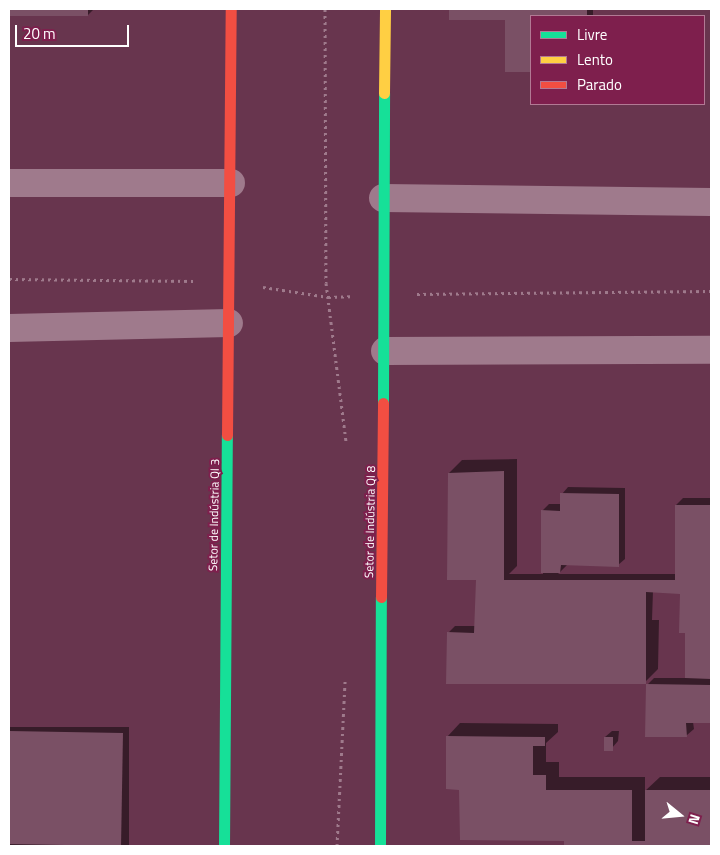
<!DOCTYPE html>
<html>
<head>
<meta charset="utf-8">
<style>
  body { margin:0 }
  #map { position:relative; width:720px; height:855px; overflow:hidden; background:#68354e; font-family:"Titillium Web",sans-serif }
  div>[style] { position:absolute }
  .shadow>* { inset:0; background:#0007; transform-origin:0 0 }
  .building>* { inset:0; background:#7a5065; transform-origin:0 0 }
  .path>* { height:3px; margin-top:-1.5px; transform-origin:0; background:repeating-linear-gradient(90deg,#9f7a8c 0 2.5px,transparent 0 6.5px) }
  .street>* { height:28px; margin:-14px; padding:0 14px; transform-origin:14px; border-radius:14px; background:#9f7a8c }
  .fast>* { height:11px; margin:-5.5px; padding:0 5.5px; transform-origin:5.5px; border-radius:5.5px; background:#16e098 }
  .slow>* { height:11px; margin:-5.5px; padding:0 5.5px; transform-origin:5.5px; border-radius:5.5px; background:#ffcf43 }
  .jam>* { height:11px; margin:-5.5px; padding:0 5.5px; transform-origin:5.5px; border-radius:5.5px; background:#f24e42 }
  span { translate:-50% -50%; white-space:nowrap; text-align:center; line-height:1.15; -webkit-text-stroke:4px #7e1f4d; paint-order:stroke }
  .street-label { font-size:12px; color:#fff }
  .frame { position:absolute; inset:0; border:10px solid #fff; pointer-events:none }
  .legend { position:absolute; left:530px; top:15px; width:175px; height:90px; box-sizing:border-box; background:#7e1f4d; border:1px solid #b27994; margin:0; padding:6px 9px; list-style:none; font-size:15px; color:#fff }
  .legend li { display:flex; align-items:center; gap:10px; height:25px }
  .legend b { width:25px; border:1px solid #b27994 }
  .north { position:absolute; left:655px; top:790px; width:50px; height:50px; -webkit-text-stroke:4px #7e1f4d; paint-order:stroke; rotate:107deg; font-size:14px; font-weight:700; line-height:20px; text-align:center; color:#fff }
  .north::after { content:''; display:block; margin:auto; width:18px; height:22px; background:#fff; clip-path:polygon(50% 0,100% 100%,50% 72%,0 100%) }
  .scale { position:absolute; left:15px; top:25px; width:114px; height:22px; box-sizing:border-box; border:2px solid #fff; border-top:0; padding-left:6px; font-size:15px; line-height:18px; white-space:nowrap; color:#fff; -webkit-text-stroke:4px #7e1f4d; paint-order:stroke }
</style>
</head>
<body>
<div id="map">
  <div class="shadow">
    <div style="clip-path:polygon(9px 9px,94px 9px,87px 16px,9px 15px)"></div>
    <div style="clip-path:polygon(450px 9px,593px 9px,593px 16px,531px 16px,531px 71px,506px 70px,506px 18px,450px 19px)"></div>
    <div style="clip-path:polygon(517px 459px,517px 566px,509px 574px,543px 574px,542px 511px,549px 504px,562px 504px,562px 494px,568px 487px,625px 488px,625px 559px,618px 565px,567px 565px,558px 574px,676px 574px,676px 505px,683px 498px,711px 498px,711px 722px,693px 722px,694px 729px,687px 735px,646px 735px,647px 685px,654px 678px,686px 678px,686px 632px,681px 593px,653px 591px,652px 620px,659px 620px,658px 669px,645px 682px,448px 633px,455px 626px,476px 626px,478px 579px,449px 473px,462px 460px)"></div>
    <div style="clip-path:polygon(460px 723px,558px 724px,558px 732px,546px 743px,546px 762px,559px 762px,559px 777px,645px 777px,645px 791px,660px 777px,711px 777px,711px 846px,565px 846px,565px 840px,447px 737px)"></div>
    <div style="left:9px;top:727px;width:120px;height:119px"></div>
    <div style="clip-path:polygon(612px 731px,619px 731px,618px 741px,612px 748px,605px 737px)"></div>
  </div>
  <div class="building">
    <div style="left:9px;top:9px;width:79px;height:7px"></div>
    <div style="clip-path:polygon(449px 9px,587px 9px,587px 16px,531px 16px,531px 72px,505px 72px,505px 20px,449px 20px)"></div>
    <div style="clip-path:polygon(504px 471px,504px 580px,675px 580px,675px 505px,711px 505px,711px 679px,685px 678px,685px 633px,679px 633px,680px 594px,646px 592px,646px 684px,446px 684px,447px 632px,474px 633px,476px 580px,447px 580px,448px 473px)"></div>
    <div style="clip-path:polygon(560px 493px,619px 494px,619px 567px,561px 565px,560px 573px,541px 573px,541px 510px,560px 511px)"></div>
    <div style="clip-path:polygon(646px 684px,711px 685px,711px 723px,686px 723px,687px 737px,645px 737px)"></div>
    <div style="left:123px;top:733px;width:113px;height:114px;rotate:91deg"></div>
    <div style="clip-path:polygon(446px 736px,545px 737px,545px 746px,533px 746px,533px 775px,546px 775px,546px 790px,632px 790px,632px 841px,645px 841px,645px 790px,711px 790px,711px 846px,564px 846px,564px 841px,460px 840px,459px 790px,446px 789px)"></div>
    <div style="left:604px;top:737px;width:9px;height:14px"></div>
  </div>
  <div class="path">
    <div style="left:325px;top:9px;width:274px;rotate:89.8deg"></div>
    <div style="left:326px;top:283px;width:160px;rotate:82.8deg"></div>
    <div style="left:9px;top:279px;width:185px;rotate:0.6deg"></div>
    <div style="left:263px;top:287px;width:66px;rotate:8.7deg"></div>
    <div style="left:328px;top:297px;width:23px;rotate:-2deg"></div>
    <div style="left:417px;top:294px;width:294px;rotate:-0.6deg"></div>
    <div style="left:337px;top:846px;width:166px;rotate:-87.2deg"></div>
  </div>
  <div class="street">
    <div style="left:9px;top:183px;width:222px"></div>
    <div style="left:383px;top:198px;width:328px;rotate:0.7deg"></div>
    <div style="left:9px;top:328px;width:220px;rotate:-1.3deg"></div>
    <div style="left:385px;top:351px;width:326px;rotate:-0.2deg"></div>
  </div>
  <div class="fast">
    <div style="left:383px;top:403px;width:310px;rotate:-89.8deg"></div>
    <div style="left:224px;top:846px;width:411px;rotate:-89.6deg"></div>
    <div style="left:380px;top:846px;width:249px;rotate:-89.8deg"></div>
  </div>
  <div class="slow">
    <div style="left:384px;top:93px;width:84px;rotate:-89.3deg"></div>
  </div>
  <div class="jam">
    <div style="left:227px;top:435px;width:426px;rotate:-89.5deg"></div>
    <div style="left:381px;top:597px;width:194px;rotate:-89.4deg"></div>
  </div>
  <div class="street-label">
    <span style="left:214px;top:515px;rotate:-89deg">Setor de Indústria QI 3</span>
    <span style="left:370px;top:522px;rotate:-89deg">Setor de Indústria QI 8</span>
  </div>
  <div class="frame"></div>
  <ul class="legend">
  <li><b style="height:6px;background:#16e098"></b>Livre</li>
  <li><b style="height:6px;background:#ffcf43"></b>Lento</li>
  <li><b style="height:6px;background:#f24e42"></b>Parado</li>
  </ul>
  <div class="north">N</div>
  <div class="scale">20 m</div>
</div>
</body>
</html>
